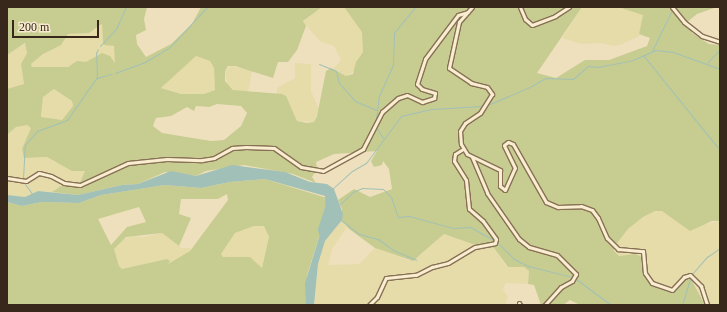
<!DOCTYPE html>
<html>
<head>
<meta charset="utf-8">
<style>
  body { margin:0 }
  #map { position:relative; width:727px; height:312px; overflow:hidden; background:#efe0bd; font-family:"Times New Roman",serif }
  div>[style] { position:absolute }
  .farmland>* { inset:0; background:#e5dcaa }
  .green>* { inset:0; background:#c7cd91 }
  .water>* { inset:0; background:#a1c0b7 }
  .stream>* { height:1px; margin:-0.5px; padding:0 0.5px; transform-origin:0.5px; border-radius:0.5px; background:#a1c0b7 }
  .river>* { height:5px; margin:-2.5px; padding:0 2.5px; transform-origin:2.5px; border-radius:2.5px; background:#a1c0b7 }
  .roads { filter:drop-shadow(1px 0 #887056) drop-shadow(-1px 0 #887056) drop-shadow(0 1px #887056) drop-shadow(0 -1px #887056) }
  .minor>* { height:3px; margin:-1.5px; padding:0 1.5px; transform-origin:1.5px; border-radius:1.5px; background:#faeed1 }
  span { translate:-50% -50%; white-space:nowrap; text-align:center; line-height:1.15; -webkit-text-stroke:3.5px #f7eacd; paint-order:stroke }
  .frame { position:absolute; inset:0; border:8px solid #37281b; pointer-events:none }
  .scale { position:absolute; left:12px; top:20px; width:87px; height:18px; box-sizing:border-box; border:2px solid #37281b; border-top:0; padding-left:5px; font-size:12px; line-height:14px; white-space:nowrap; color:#37281b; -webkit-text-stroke:3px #f7eacd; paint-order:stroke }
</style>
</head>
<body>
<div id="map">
  <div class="farmland">
    <div style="clip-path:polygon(344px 7px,362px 32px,364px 44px,363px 52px,356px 62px,355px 71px,346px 76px,333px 69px,341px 60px,334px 46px,321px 42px,303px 22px,319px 8px)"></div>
    <div style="clip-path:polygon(582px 7px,618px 7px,640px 13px,643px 15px,639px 36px,620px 45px,613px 46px,601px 43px,582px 44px,562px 38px)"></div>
    <div style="clip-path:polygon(102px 24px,103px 42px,111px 44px,116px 51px,115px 64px,82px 62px,68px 67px,32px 67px,31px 64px,50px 49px,56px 47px,68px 34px,96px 30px)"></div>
    <div style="clip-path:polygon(26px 43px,27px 53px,21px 64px,24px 84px,7px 89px,7px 55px)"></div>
    <div style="clip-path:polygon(196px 56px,210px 61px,214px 68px,215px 90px,204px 94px,181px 94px,161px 88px)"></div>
    <div style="clip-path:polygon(295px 63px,311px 64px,311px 91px,319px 109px,314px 122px,297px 121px,294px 113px,277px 94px,277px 88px,295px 78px)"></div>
    <div style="clip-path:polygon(231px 66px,252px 71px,248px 93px,235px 91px,227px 83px,225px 71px)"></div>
    <div style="clip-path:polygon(54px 89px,72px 101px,73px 106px,62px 120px,41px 118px,43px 97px)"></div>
    <div style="clip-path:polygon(27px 125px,31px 128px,24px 158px,47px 157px,55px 162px,82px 169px,85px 171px,79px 185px,61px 186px,52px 192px,38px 191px,25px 197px,7px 195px,7px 135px,16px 127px)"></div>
    <div style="clip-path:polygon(655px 211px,662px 211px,673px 217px,706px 224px,720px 221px,720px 305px,705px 305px,693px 279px,676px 289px,667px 290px,650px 280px,630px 255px,619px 256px,615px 253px,614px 247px,628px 229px,643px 217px)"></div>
    <div style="clip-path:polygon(342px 220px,347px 227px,332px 249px,328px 265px,359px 264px,375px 248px,409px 261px,421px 255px,444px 234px,481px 247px,494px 248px,507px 267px,524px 267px,529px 271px,528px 284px,506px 283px,503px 289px,508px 298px,505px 305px,314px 305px,318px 264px,325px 241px)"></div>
    <div style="clip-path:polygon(254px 226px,264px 226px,269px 237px,262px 268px,242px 257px,223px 257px,221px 254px,235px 233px)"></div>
    <div style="clip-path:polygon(162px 233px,181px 248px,191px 248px,190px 251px,167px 265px,167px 259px,122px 269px,119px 266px,114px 249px,121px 240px,132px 236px,144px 237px)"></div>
  </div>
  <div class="green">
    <div style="clip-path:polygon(evenodd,7px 7px,147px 7px,144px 19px,146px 30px,136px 35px,137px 44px,146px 57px,171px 44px,192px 24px,201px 7px,322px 7px,303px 21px,306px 26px,297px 50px,288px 62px,278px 62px,273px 78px,235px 66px,228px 66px,225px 71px,225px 81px,233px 90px,282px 94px,286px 96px,297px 121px,307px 123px,314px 122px,317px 116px,326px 71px,331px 68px,346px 76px,353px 74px,356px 62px,363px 52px,362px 32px,344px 7px,582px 7px,537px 73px,556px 78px,585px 60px,609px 60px,647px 46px,650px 38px,639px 34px,643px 15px,618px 7px,717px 7px,697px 14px,686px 23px,692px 33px,709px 44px,720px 45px,720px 221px,712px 221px,690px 231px,662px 211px,655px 211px,643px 217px,628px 229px,614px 247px,614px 251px,619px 256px,635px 254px,640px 256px,644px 260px,645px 272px,650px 280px,667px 290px,676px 289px,685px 277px,690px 277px,705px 305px,580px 305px,570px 300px,563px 305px,541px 305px,534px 285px,528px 284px,529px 271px,524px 267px,508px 267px,494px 248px,481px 247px,444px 234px,413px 261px,375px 248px,349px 229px,342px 220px,342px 209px,338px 200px,354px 189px,370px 197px,392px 189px,389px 169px,383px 161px,382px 165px,374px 167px,371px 161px,377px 151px,334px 154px,316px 162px,317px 169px,312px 177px,316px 183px,293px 174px,244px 165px,206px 171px,196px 176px,165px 172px,138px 184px,122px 185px,78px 195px,52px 192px,61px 186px,79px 185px,85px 171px,72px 171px,47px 157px,24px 158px,22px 149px,31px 128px,27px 125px,16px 127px,7px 135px,7px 89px,24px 84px,21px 64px,27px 53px,25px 43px,7px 55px,7px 7px,102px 24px,103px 42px,104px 45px,114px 46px,115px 63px,110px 56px,102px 53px,86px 62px,77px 61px,68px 67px,32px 67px,31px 64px,43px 54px,61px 45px,68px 34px,89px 33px,102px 24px,7px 7px,196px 56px,210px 61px,214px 68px,215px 90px,204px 94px,181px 94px,161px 88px,196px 56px,7px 7px,54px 89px,72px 101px,73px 106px,62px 120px,41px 117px,43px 97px,54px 89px,7px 7px,217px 104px,241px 106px,247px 113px,241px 126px,224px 140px,211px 141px,162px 133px,153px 126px,156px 118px,171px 116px,187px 107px,194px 111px,196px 106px,209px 107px,217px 104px)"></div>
    <div style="clip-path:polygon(evenodd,265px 179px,327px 198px,326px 215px,307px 275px,306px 305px,7px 305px,7px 202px,22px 206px,42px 202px,79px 203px,101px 195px,165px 185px,201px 188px,230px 182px,265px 179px,227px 194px,228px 200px,190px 251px,168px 264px,170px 261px,167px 259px,122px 269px,119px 266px,114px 249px,126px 237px,162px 233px,179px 246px,191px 218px,179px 214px,181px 199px,218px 199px,227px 194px,265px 179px,139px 207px,146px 222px,127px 227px,111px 245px,98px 219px,139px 207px,265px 179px,254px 226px,264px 226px,269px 237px,262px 268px,250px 257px,223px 257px,221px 254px,235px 233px,254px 226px)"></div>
  </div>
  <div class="water">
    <div style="clip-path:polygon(232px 165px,285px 172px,310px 182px,327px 184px,334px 189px,343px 214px,342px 220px,325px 241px,318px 264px,314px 305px,306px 305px,305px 283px,326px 215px,325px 196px,265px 179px,230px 182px,201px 188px,165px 185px,101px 195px,79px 203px,42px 202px,22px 206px,7px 202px,7px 195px,25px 197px,38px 191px,78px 195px,122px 185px,138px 184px,171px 171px,196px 176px)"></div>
  </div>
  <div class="stream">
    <div style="left:100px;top:46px;width:23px;rotate:-47deg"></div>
    <div style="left:116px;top:29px;width:24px;rotate:-66deg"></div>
    <div style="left:652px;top:51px;width:46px;rotate:-64deg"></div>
    <div style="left:643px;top:55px;width:119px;rotate:51.1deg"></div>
    <div style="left:707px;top:63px;width:19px;rotate:-47deg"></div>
    <div style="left:319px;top:64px;width:18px;rotate:22deg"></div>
    <div style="left:336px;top:71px;width:12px;rotate:76deg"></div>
    <div style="left:339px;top:83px;width:24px;rotate:48deg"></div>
    <div style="left:355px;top:101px;width:23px;rotate:23deg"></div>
    <div style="left:115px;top:73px;width:32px;rotate:-20deg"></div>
    <div style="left:145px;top:62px;width:29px;rotate:-31deg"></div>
    <div style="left:170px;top:47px;width:54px;rotate:-47.2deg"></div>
    <div style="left:97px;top:78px;width:15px;rotate:-16deg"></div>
    <div style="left:490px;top:104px;width:46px;rotate:-23.2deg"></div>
    <div style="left:532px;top:86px;width:15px;rotate:-32deg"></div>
    <div style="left:545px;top:78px;width:28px;rotate:2deg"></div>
    <div style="left:573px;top:79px;width:20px;rotate:-41deg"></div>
    <div style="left:588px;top:66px;width:10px;rotate:6deg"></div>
    <div style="left:598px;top:67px;width:36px;rotate:-11deg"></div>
    <div style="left:633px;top:60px;width:24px;rotate:-24deg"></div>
    <div style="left:655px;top:50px;width:18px;rotate:6deg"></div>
    <div style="left:673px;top:52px;width:50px;rotate:19.9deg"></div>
    <div style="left:376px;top:119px;width:23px;rotate:-83deg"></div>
    <div style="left:379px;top:96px;width:35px;rotate:-66deg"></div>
    <div style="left:393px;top:64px;width:31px;rotate:-88deg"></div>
    <div style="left:394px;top:33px;width:33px;rotate:-51deg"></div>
    <div style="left:376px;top:127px;width:13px;rotate:58deg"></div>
    <div style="left:23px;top:179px;width:34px;rotate:-87deg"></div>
    <div style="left:25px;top:145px;width:18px;rotate:-49deg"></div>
    <div style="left:37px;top:131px;width:32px;rotate:-20deg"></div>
    <div style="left:67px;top:120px;width:52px;rotate:-55.1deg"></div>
    <div style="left:97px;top:77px;width:24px;rotate:-92deg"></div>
    <div style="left:96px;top:53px;width:4px;rotate:-63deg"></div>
    <div style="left:25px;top:184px;width:14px;rotate:54deg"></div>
    <div style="left:332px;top:189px;width:27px;rotate:-42deg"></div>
    <div style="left:352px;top:171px;width:16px;rotate:-30deg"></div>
    <div style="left:366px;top:163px;width:59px;rotate:-53.3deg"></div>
    <div style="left:401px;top:116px;width:32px;rotate:-13deg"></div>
    <div style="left:432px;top:109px;width:50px;rotate:-3.4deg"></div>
    <div style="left:339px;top:205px;width:19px;rotate:-43deg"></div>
    <div style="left:353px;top:192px;width:10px;rotate:-24deg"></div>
    <div style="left:362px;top:188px;width:21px;rotate:3deg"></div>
    <div style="left:383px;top:189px;width:11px;rotate:45deg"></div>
    <div style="left:391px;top:197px;width:21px;rotate:71deg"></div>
    <div style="left:398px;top:217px;width:11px;rotate:-5deg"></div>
    <div style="left:409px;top:216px;width:46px;rotate:15.3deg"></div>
    <div style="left:453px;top:228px;width:17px;rotate:-3deg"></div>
    <div style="left:470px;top:227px;width:29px;rotate:29deg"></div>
    <div style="left:341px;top:220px;width:23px;rotate:38deg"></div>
    <div style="left:359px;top:234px;width:20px;rotate:15deg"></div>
    <div style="left:378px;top:239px;width:19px;rotate:36deg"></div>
    <div style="left:393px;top:250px;width:25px;rotate:23deg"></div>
    <div style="left:498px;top:243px;width:23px;rotate:45deg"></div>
    <div style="left:514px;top:259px;width:16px;rotate:27deg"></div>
    <div style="left:528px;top:266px;width:45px;rotate:14deg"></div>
    <div style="left:692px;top:274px;width:23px;rotate:-49deg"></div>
    <div style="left:707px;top:257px;width:16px;rotate:-35deg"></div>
    <div style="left:576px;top:279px;width:44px;rotate:36.6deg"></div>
    <div style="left:682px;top:305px;width:28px;rotate:-73deg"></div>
  </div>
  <div class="river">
    <div style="left:322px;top:237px;width:8px;rotate:-104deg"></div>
    <div style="left:320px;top:229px;width:29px;rotate:-72deg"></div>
  </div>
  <div class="roads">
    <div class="minor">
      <div style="left:472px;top:7px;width:20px;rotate:131deg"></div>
      <div style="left:459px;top:22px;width:47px;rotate:102.3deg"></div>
      <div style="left:449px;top:68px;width:27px;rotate:34deg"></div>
      <div style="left:471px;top:83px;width:16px;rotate:14deg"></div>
      <div style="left:487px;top:87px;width:9px;rotate:54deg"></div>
      <div style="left:492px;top:94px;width:22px;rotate:122deg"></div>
      <div style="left:480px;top:113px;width:18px;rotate:146deg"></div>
      <div style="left:465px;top:123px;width:9px;rotate:122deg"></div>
      <div style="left:460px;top:131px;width:13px;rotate:86deg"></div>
      <div style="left:461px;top:144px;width:12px;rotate:59deg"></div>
      <div style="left:467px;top:154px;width:37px;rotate:26deg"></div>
      <div style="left:500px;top:170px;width:16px;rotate:90deg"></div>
      <div style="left:500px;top:186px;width:6px;rotate:39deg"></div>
      <div style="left:505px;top:190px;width:24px;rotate:-66deg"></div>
      <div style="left:515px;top:168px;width:25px;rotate:-116deg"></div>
      <div style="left:504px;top:145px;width:5px;rotate:-37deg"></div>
      <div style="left:508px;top:142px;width:5px;rotate:22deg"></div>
      <div style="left:513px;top:144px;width:67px;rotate:60.4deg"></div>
      <div style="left:546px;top:202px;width:13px;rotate:23deg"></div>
      <div style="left:558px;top:207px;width:23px;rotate:-2deg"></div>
      <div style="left:581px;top:206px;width:12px;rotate:20deg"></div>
      <div style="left:592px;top:210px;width:10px;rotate:53deg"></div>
      <div style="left:598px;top:218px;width:22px;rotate:66deg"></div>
      <div style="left:607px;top:238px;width:16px;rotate:45deg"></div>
      <div style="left:618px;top:249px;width:25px;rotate:5deg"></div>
      <div style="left:643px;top:251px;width:22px;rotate:85deg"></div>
      <div style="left:645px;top:273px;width:12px;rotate:55deg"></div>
      <div style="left:652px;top:283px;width:21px;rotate:19deg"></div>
      <div style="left:672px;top:290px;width:18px;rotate:-47deg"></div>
      <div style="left:684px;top:277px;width:6px;rotate:-18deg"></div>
      <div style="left:690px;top:275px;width:16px;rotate:45deg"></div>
      <div style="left:701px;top:286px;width:20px;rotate:72deg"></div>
      <div style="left:520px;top:7px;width:13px;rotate:67deg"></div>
      <div style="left:525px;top:19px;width:9px;rotate:41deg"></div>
      <div style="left:532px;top:25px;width:25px;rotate:-21deg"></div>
      <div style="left:555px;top:16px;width:17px;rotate:-33deg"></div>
      <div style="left:672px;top:7px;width:19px;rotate:51deg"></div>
      <div style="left:684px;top:22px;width:23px;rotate:38deg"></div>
      <div style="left:702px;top:36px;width:19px;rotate:18deg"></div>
      <div style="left:472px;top:157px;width:39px;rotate:67deg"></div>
      <div style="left:487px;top:193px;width:56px;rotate:55.2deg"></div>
      <div style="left:519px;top:239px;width:13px;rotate:39deg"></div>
      <div style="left:529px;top:247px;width:29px;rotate:16deg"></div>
      <div style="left:557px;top:255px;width:27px;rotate:45deg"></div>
      <div style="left:576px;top:274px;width:8px;rotate:120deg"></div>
      <div style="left:572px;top:281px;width:13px;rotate:151deg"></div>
      <div style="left:561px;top:287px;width:24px;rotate:132deg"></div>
      <div style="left:7px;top:178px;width:19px;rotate:9deg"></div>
      <div style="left:26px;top:181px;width:15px;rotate:-32deg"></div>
      <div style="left:39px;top:173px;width:12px;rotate:14deg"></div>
      <div style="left:51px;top:176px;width:15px;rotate:28deg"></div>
      <div style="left:64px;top:183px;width:16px;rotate:7deg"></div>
      <div style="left:80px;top:185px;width:53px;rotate:-24.6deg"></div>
      <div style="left:128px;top:163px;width:39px;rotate:-6deg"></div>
      <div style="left:167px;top:159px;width:35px;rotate:2deg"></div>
      <div style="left:202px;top:160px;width:12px;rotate:-9deg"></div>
      <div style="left:214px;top:158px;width:21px;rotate:-29deg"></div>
      <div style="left:232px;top:148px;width:14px;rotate:-4deg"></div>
      <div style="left:246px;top:147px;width:28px;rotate:2deg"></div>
      <div style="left:274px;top:148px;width:33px;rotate:35deg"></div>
      <div style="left:301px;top:167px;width:22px;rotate:10deg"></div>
      <div style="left:323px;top:171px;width:46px;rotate:-28.8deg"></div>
      <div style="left:363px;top:149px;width:42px;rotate:-62.8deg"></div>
      <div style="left:382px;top:112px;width:21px;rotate:-41deg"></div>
      <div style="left:398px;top:98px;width:9px;rotate:-18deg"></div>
      <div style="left:407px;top:95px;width:17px;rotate:25deg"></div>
      <div style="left:422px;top:102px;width:13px;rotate:-18deg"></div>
      <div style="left:434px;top:98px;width:5px;rotate:-79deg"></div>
      <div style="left:435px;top:93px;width:14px;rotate:-163deg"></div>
      <div style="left:422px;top:89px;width:7px;rotate:-135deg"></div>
      <div style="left:417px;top:84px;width:26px;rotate:-72deg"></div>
      <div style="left:425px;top:59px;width:55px;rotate:-53.1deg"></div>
      <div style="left:458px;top:15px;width:10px;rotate:-17deg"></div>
      <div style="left:519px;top:303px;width:2px;rotate:63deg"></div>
      <div style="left:369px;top:305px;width:11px;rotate:-45deg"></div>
      <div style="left:377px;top:297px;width:21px;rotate:-65deg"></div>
      <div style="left:386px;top:278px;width:30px;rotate:-6deg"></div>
      <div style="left:416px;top:275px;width:18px;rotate:-27deg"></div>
      <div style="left:432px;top:267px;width:16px;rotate:-14deg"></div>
      <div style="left:448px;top:263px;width:31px;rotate:-31deg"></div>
      <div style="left:475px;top:247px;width:20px;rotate:-11deg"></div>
      <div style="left:495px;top:243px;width:4px;rotate:-76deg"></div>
      <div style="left:496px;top:239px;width:22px;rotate:-126deg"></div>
      <div style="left:483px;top:221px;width:18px;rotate:-139deg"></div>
      <div style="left:469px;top:209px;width:29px;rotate:-96deg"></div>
      <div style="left:466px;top:180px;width:22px;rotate:-122deg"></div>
      <div style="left:454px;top:161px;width:7px;rotate:-82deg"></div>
      <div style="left:455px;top:154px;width:9px;rotate:-32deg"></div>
    </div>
  </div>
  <div class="frame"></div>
  <div class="scale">200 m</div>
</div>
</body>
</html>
